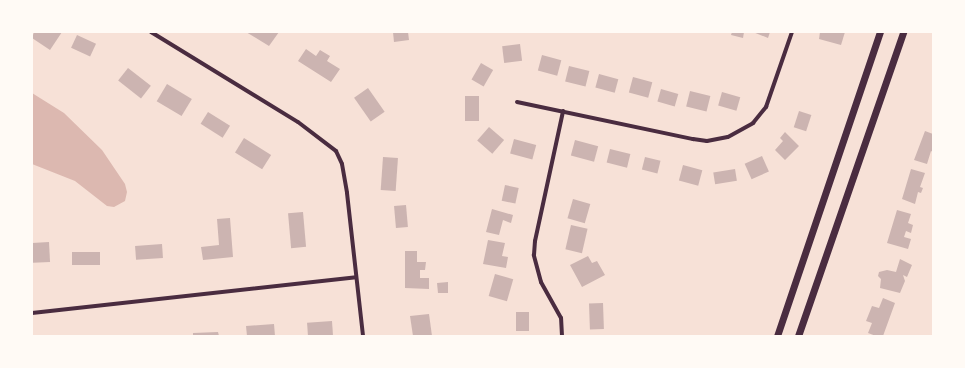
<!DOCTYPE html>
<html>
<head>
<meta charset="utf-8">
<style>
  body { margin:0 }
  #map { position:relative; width:965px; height:368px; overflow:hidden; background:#f7e1d7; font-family:"Roboto Condensed",sans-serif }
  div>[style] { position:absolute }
  .water>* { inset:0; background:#dcb8b0 }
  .building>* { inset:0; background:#ccb4b1; transform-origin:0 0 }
  .minor>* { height:4px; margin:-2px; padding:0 2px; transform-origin:2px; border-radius:2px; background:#4a2c40 }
  .primary>* { height:7px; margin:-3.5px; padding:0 3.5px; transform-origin:3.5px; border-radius:3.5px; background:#4a2c40 }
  span { translate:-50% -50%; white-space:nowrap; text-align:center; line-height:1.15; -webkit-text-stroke:3px #fffaf5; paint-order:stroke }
  .frame { position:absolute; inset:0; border:33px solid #fffaf5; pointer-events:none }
</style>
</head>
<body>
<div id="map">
  <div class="water">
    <div style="clip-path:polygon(32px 93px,64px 113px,102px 150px,125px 184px,127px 192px,125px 201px,114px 207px,107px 206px,75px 181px,32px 164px)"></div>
  </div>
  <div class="building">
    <div style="clip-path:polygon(34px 32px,62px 32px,50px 50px,32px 38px)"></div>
    <div style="clip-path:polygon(246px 32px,279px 32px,269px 46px)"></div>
    <div style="clip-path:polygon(393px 32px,408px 32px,409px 40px,394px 42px)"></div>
    <div style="clip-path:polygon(732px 32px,744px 32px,743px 38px,731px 35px)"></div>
    <div style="clip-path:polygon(753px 32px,770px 32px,768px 38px)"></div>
    <div style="clip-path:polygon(820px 32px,845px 32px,841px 45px,819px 39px)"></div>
    <div style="left:77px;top:35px;width:21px;height:14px;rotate:25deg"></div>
    <div style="left:520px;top:44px;width:17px;height:18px;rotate:83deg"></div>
    <div style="clip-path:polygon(306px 49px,316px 56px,320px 50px,330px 56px,327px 61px,340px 69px,331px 82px,298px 61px)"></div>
    <div style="left:542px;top:55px;width:20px;height:16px;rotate:15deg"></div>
    <div style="left:481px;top:63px;width:14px;height:19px;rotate:30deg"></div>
    <div style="left:569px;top:66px;width:21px;height:16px;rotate:14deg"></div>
    <div style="left:128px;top:68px;width:29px;height:16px;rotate:38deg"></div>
    <div style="left:599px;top:74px;width:20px;height:14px;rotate:15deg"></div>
    <div style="left:633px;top:77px;width:20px;height:16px;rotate:15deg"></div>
    <div style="left:167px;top:84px;width:29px;height:20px;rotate:31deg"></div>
    <div style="left:368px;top:88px;width:29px;height:17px;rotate:55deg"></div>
    <div style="left:661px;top:89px;width:18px;height:13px;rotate:16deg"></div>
    <div style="left:690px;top:91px;width:21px;height:16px;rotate:14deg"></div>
    <div style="left:722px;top:92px;width:19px;height:14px;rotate:16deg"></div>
    <div style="left:465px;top:96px;width:14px;height:25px"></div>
    <div style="left:799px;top:111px;width:13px;height:17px;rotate:18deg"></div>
    <div style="left:208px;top:112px;width:26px;height:14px;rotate:32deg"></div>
    <div style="left:489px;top:127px;width:20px;height:18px;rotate:41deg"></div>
    <div style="clip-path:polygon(925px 131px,933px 134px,933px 152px,931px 151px,927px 164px,914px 160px)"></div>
    <div style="clip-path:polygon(785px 132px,799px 146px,785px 160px,775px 150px,783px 141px,780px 138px)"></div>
    <div style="left:244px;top:138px;width:32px;height:17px;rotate:32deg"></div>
    <div style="left:514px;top:139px;width:23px;height:15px;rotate:15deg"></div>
    <div style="left:575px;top:140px;width:24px;height:16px;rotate:15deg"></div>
    <div style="left:610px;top:149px;width:21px;height:14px;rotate:14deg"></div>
    <div style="left:762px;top:156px;width:17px;height:19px;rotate:66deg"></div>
    <div style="left:383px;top:157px;width:15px;height:33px;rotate:4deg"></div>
    <div style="left:645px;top:157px;width:16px;height:13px;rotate:14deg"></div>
    <div style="left:683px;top:165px;width:20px;height:16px;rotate:15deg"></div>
    <div style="left:735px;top:169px;width:12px;height:22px;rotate:81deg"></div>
    <div style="clip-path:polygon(911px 169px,925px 173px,920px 187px,923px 188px,921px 193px,918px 192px,915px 204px,902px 199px)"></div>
    <div style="left:505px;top:185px;width:14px;height:16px;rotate:12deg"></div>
    <div style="left:573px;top:199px;width:18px;height:20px;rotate:16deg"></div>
    <div style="left:406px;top:205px;width:22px;height:12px;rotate:85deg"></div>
    <div style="clip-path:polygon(492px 209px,513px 215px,511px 223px,503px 220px,499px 235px,486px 232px)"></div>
    <div style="clip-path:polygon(897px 210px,911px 214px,908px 223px,913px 225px,911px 233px,906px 231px,904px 237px,911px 239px,908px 249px,887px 243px)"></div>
    <div style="left:303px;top:212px;width:35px;height:15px;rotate:85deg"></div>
    <div style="clip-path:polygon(230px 218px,233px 257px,203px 260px,201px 247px,219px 245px,217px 219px)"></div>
    <div style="left:571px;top:225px;width:17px;height:25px;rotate:13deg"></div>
    <div style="clip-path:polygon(488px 240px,505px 243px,502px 256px,508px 257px,506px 268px,483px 264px)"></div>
    <div style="left:49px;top:242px;width:20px;height:17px;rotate:87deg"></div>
    <div style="left:162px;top:244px;width:14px;height:27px;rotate:86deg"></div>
    <div style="clip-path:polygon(405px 251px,417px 251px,417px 262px,426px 262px,425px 270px,420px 270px,420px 278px,429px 278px,429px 289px,405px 288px)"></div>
    <div style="left:72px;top:252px;width:28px;height:13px"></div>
    <div style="clip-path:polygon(588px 256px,592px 263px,597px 261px,605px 275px,582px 287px,570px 265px)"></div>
    <div style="clip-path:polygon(900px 259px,912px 265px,907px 277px,903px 275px,905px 281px,900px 293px,880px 288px,881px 279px,878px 276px,879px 272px,887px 270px,896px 272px)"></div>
    <div style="left:495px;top:274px;width:19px;height:23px;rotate:16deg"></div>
    <div style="clip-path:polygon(448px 282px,448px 293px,438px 293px,437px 283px)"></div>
    <div style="clip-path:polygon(883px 298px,895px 303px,883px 336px,876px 336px,868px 333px,872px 323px,866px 321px,872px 306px,879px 308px)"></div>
    <div style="left:603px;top:303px;width:26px;height:14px;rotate:88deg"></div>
    <div style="left:516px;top:312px;width:13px;height:19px"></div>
    <div style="clip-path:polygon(429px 314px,432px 336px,413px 336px,410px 316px)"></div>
    <div style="left:332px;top:321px;width:15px;height:25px;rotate:86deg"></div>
    <div style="clip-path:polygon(274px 324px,275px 336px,247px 336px,246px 326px)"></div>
    <div style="clip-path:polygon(218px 332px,219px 336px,193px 336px,193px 333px)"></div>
  </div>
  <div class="minor">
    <div style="left:151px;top:32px;width:172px;rotate:31.5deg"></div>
    <div style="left:298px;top:122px;width:48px;rotate:37.3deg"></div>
    <div style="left:336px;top:151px;width:14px;rotate:65deg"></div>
    <div style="left:342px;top:164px;width:29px;rotate:80deg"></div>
    <div style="left:347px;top:193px;width:144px;rotate:83.6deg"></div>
    <div style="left:517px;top:102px;width:180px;rotate:11.9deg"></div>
    <div style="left:693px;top:139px;width:14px;rotate:8deg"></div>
    <div style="left:707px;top:141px;width:21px;rotate:-11deg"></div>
    <div style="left:728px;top:137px;width:29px;rotate:-29deg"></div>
    <div style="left:753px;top:123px;width:21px;rotate:-51deg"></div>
    <div style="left:766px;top:107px;width:79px;rotate:-70.9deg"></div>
    <div style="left:32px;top:313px;width:326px;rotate:-6.3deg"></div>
    <div style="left:562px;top:336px;width:18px;rotate:-93deg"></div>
    <div style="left:561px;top:318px;width:41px;rotate:-119.1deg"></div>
    <div style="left:541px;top:282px;width:28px;rotate:-105deg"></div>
    <div style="left:534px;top:255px;width:14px;rotate:-86deg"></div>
    <div style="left:535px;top:241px;width:133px;rotate:-77.8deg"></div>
  </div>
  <div class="primary">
    <div style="left:777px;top:336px;width:321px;rotate:-71.3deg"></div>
    <div style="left:798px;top:336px;width:322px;rotate:-70.9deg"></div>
  </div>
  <div class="frame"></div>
</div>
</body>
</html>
